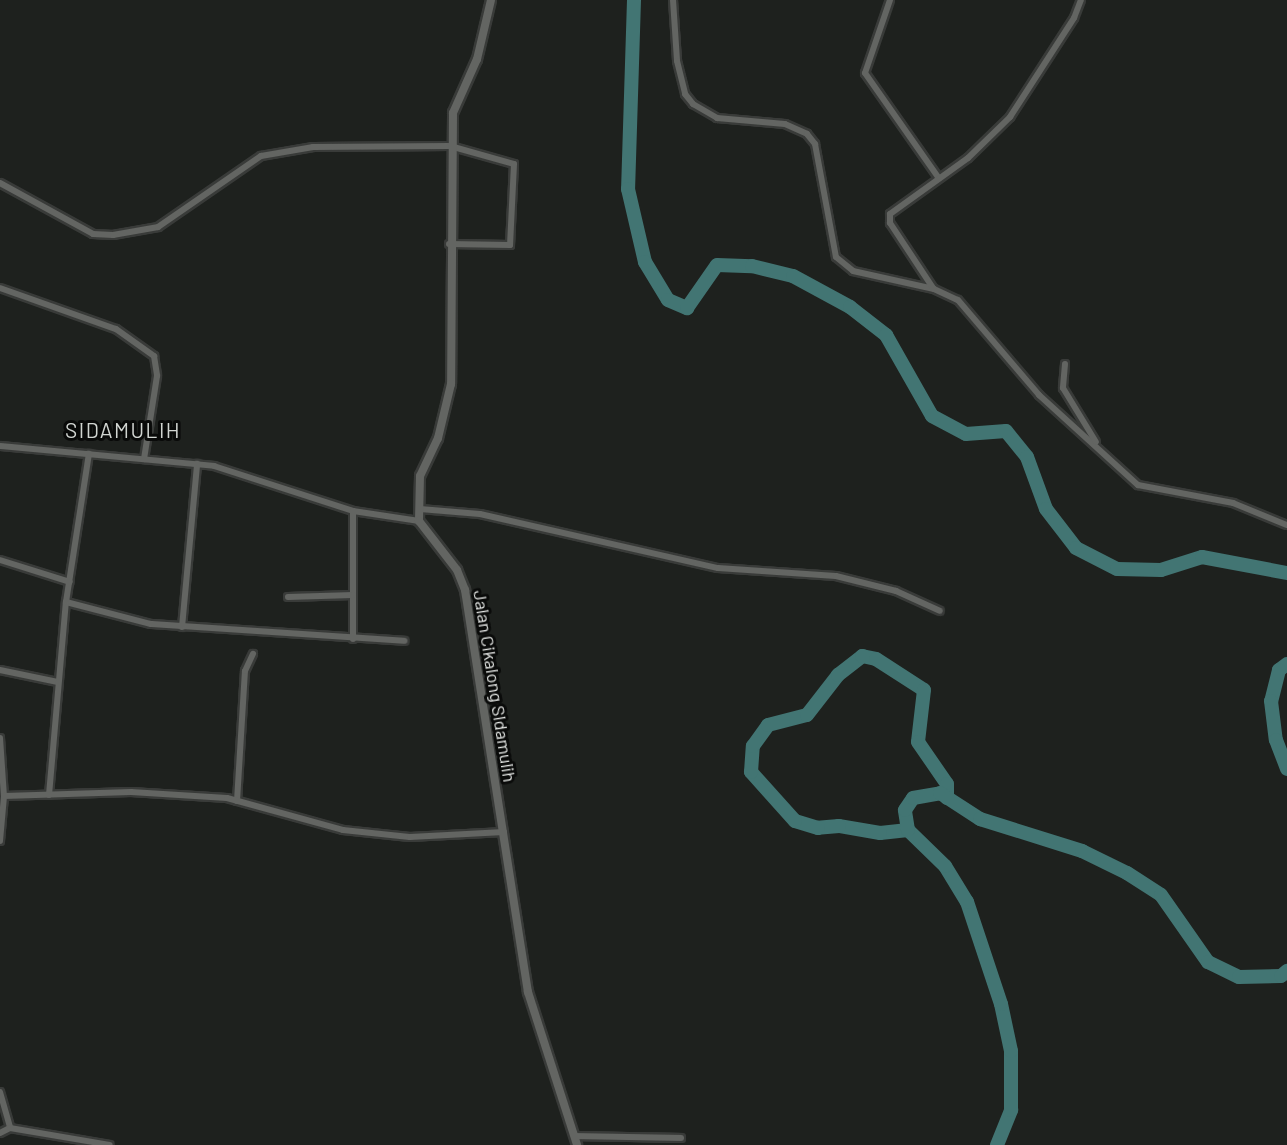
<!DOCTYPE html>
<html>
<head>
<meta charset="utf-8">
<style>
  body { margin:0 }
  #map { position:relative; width:1287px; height:1145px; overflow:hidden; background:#1e211e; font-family:Barlow,sans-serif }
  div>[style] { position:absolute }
  .river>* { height:14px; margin:-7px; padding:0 7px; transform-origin:7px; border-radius:7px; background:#427573 }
  .roads { filter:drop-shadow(2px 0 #393b39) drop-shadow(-2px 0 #393b39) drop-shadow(0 2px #393b39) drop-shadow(0 -2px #393b39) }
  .minor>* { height:6px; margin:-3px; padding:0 3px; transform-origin:3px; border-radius:3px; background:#636562 }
  .tertiary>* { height:8px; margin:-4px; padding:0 4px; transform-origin:4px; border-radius:4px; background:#636562 }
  span { translate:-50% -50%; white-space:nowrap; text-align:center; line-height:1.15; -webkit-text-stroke:6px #090a09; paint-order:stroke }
  .street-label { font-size:18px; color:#e5e7e5 }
  .quarter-label { font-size:21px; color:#d1d5d1; letter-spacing:1.5px }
</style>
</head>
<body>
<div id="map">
  <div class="river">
    <div style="left:634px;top:0;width:189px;rotate:91.8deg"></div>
    <div style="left:628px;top:189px;width:75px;rotate:76.9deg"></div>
    <div style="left:645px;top:262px;width:44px;rotate:58.8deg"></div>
    <div style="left:668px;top:300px;width:21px;rotate:23deg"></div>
    <div style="left:687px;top:308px;width:52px;rotate:-55.1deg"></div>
    <div style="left:717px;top:265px;width:35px;rotate:2deg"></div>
    <div style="left:752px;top:266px;width:42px;rotate:13.7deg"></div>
    <div style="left:793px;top:276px;width:65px;rotate:28.5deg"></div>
    <div style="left:850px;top:307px;width:46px;rotate:37.9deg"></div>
    <div style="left:886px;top:335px;width:93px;rotate:60.4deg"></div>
    <div style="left:932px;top:416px;width:38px;rotate:28deg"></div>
    <div style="left:966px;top:434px;width:40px;rotate:-4.3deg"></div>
    <div style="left:1006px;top:431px;width:33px;rotate:51deg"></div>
    <div style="left:1027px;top:457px;width:55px;rotate:69.9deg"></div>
    <div style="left:1046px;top:509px;width:49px;rotate:52.4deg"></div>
    <div style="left:1076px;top:548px;width:46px;rotate:27.1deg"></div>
    <div style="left:1117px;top:569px;width:44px;rotate:1.3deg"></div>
    <div style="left:1161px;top:570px;width:43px;rotate:-17.6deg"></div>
    <div style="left:1202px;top:557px;width:86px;rotate:10.7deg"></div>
    <div style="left:1287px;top:664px;width:10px;rotate:143deg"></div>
    <div style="left:1279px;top:670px;width:32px;rotate:104deg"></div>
    <div style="left:1271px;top:701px;width:39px;rotate:83deg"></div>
    <div style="left:1276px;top:740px;width:31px;rotate:69deg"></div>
    <div style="left:908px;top:830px;width:28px;rotate:174deg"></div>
    <div style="left:880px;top:833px;width:42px;rotate:-170.3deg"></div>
    <div style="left:839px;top:826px;width:21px;rotate:175deg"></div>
    <div style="left:818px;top:828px;width:24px;rotate:-163deg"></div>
    <div style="left:795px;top:821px;width:66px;rotate:-131.9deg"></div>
    <div style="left:751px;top:772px;width:26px;rotate:-86deg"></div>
    <div style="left:753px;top:746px;width:26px;rotate:-54deg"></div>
    <div style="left:768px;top:725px;width:40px;rotate:-14.4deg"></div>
    <div style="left:807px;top:715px;width:51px;rotate:-52.2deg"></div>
    <div style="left:838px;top:675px;width:31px;rotate:-38deg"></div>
    <div style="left:862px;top:656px;width:14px;rotate:12deg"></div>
    <div style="left:876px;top:659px;width:57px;rotate:32.9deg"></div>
    <div style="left:924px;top:690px;width:52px;rotate:96.6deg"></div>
    <div style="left:918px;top:742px;width:51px;rotate:55.4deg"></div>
    <div style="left:947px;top:784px;width:14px;rotate:90deg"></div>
    <div style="left:997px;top:1145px;width:38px;rotate:-68deg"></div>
    <div style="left:1011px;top:1110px;width:59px;rotate:-90deg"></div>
    <div style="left:1011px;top:1051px;width:48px;rotate:-102deg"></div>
    <div style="left:1001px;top:1004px;width:108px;rotate:-108.4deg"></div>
    <div style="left:967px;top:902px;width:42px;rotate:-121.4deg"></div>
    <div style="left:945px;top:866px;width:52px;rotate:-135.8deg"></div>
    <div style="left:908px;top:830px;width:20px;rotate:-99deg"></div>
    <div style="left:905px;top:810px;width:14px;rotate:-56deg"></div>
    <div style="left:913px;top:798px;width:27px;rotate:-10deg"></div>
    <div style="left:940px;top:793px;width:48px;rotate:33deg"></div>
    <div style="left:980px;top:819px;width:107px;rotate:17.4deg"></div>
    <div style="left:1082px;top:851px;width:50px;rotate:26.1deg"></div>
    <div style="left:1127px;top:873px;width:40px;rotate:32.9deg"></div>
    <div style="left:1161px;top:895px;width:82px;rotate:55deg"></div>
    <div style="left:1208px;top:962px;width:34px;rotate:26deg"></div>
    <div style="left:1239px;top:977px;width:42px;rotate:-1.4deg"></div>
    <div style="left:1281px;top:976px;width:8px;rotate:-40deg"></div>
  </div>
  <div class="roads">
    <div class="minor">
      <div style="left:673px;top:0;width:61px;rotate:86.2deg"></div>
      <div style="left:677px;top:61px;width:34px;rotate:76deg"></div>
      <div style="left:685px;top:94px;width:13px;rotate:51deg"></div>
      <div style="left:693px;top:104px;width:28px;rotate:30deg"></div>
      <div style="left:717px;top:118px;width:68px;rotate:5deg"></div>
      <div style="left:785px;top:124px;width:24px;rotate:24deg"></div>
      <div style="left:807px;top:134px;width:13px;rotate:51deg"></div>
      <div style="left:815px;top:144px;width:115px;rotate:79.5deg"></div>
      <div style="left:836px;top:257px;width:22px;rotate:39deg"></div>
      <div style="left:853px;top:271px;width:83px;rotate:12.5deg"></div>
      <div style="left:934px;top:289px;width:26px;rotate:25deg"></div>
      <div style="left:958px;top:300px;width:125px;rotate:49.5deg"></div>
      <div style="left:1039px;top:395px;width:134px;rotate:42.3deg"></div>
      <div style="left:1138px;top:485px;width:97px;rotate:10.7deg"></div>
      <div style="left:1233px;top:503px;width:58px;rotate:22.2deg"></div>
      <div style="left:890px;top:0;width:77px;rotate:108.9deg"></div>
      <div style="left:865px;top:73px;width:127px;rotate:54.9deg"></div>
      <div style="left:0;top:183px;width:106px;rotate:28.7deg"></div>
      <div style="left:93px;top:234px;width:20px;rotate:3deg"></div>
      <div style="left:113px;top:235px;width:46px;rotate:-10.1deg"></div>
      <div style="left:158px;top:227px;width:125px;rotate:-34.6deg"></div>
      <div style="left:261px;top:156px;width:53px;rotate:-9.8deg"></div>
      <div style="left:313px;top:147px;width:137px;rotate:-0.4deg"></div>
      <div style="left:450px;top:146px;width:66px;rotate:15.7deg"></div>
      <div style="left:514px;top:164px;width:81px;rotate:92.8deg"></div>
      <div style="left:510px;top:245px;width:61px;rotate:-179.1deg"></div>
      <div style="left:0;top:288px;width:123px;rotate:19.5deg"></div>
      <div style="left:116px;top:329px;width:47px;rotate:35.4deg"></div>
      <div style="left:154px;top:356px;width:20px;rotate:81deg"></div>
      <div style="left:157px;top:376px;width:84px;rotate:98.9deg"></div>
      <div style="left:933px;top:288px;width:78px;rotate:-123.5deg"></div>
      <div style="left:890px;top:223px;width:9px;rotate:-90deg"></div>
      <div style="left:890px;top:214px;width:96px;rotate:-35.7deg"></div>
      <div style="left:968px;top:158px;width:59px;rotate:-44.3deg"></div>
      <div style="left:1010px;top:117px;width:118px;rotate:-57.1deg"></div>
      <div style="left:1074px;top:18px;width:19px;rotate:-69deg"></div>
      <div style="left:1065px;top:364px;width:24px;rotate:95deg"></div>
      <div style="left:1063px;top:388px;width:63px;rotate:58.6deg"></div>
      <div style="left:0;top:446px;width:215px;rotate:5.3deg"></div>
      <div style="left:214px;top:466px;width:146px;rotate:17.9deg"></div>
      <div style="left:353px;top:511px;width:67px;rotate:8.6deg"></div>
      <div style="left:420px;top:509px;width:60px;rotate:4.8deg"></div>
      <div style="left:480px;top:514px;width:244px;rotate:12.8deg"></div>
      <div style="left:718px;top:568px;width:118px;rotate:3.9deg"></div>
      <div style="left:836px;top:576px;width:62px;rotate:14deg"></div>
      <div style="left:896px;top:591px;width:48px;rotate:24.4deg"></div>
      <div style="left:353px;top:511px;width:128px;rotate:90deg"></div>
      <div style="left:0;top:560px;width:73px;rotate:17.4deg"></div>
      <div style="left:288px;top:597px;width:65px;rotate:-1.8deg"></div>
      <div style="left:66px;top:602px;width:88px;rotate:14.5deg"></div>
      <div style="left:151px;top:624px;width:254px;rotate:3.8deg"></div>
      <div style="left:182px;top:627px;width:164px;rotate:-84.7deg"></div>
      <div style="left:0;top:670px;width:59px;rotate:11.7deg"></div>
      <div style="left:0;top:738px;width:58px;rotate:86.1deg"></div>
      <div style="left:49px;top:795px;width:194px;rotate:-85deg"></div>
      <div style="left:66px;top:602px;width:150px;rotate:-81.2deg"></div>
      <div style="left:237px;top:801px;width:130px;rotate:-86.5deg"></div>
      <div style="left:245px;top:671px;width:19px;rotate:-65deg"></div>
      <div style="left:0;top:841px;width:45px;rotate:-84.9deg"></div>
      <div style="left:4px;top:796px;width:127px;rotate:-1.8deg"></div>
      <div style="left:131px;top:792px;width:96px;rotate:3.6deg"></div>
      <div style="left:227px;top:798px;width:120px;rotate:15.4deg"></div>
      <div style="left:343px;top:830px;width:67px;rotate:6deg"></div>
      <div style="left:410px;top:837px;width:94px;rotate:-3deg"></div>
      <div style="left:0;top:1092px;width:37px;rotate:74deg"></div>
      <div style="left:0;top:1133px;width:11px;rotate:-27deg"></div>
      <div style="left:10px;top:1128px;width:101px;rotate:9.6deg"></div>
      <div style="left:575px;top:1136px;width:106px;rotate:1.1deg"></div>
    </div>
    <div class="tertiary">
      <div style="left:491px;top:0;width:61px;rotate:103.3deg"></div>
      <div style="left:477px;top:59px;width:59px;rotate:114deg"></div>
      <div style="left:453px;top:113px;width:271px;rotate:90.4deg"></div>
      <div style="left:451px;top:384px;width:56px;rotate:103.5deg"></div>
      <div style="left:438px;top:438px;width:42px;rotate:115.3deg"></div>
      <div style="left:420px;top:476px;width:45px;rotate:91.3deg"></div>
      <div style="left:419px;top:521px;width:62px;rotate:52.2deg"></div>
      <div style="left:457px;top:570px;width:22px;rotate:68deg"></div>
      <div style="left:465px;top:590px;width:407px;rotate:81.1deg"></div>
      <div style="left:528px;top:992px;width:161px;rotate:72.2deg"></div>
    </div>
  </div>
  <div class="street-label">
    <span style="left:495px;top:686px;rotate:81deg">Jalan Cikalong SIdamulih</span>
  </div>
  <div class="quarter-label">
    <span style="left:123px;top:430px">SIDAMULIH</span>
  </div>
</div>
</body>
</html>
